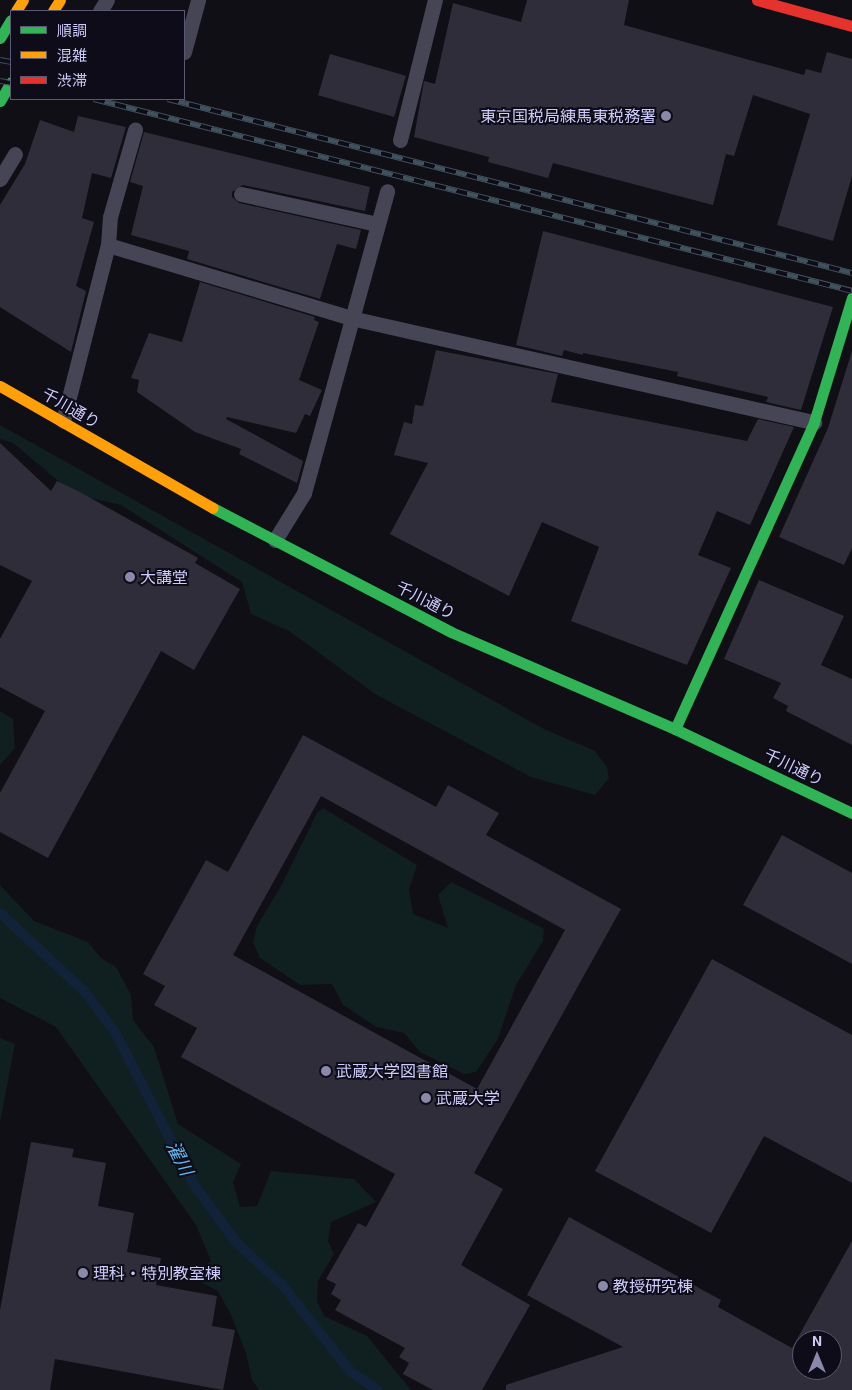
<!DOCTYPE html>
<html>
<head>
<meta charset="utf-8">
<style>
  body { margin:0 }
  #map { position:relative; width:852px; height:1390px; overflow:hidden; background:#100f16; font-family:"Exo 2","Noto Sans JP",sans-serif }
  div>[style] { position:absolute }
  .green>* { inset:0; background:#101f20 }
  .stream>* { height:10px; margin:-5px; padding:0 5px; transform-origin:5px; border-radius:5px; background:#122339 }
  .building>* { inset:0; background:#2e2d39; transform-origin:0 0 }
  .lane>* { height:15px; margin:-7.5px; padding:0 7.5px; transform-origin:7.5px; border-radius:7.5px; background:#464556 }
  .fast>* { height:11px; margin:-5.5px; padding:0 5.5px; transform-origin:5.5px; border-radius:5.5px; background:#30b455 }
  .slow>* { height:11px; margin:-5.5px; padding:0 5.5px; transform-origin:5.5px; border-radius:5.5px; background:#ff9f0a }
  .jam>* { height:11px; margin:-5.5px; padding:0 5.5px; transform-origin:5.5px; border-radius:5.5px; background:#e5322d }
  .rail>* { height:5.5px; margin-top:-2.75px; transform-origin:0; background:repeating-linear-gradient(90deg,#0e0c19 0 11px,#40525d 0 22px); box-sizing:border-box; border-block:1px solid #40525d }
  .dots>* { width:14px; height:14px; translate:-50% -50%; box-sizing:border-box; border:2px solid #0e0c19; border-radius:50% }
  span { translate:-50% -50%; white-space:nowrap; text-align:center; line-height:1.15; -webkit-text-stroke:4px #0e0c19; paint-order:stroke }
  .poi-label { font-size:16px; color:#cdcbf9 }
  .right { translate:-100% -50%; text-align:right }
  .left { translate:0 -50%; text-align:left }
  .street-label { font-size:16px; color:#cdcbf9 }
  .water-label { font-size:18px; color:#65b6ed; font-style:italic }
  .legend { position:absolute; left:10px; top:10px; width:175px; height:90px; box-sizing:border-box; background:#0e0c19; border:1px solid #5a5873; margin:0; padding:6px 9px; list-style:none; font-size:15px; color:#cdcbf9 }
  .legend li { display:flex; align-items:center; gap:10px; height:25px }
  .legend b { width:25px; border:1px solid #5a5873 }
  .north { position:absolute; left:792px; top:1330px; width:50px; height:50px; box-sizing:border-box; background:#0e0c19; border:1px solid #5a5873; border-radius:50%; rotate:0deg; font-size:14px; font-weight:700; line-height:20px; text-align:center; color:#cdcbf9 }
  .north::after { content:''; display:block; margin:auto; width:18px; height:22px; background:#8b89aa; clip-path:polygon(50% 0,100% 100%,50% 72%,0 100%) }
</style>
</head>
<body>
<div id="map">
  <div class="green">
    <div style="clip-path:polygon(0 425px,544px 729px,595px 751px,607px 767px,609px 778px,595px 795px,531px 777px,375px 694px,289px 631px,251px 614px,242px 582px,121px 505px,74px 494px,13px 443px,0 439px)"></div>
    <div style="clip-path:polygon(0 711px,13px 719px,15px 748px,0 765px)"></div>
    <div style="clip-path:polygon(323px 808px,417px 865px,409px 890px,413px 914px,448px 928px,438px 895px,451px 882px,544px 929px,543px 941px,516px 985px,498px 1039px,476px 1072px,464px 1074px,420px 1052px,404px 1033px,376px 1027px,343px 1005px,332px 984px,300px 985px,260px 958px,253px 942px,257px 926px,281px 886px,317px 813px)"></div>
    <div style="clip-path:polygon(0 885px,34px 921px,88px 942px,101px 958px,116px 967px,131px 995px,133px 1020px,154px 1047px,178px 1124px,241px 1164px,233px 1182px,240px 1207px,257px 1206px,271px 1171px,354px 1179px,376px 1202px,331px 1222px,328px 1241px,334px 1254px,318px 1281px,317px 1301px,324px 1316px,367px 1336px,411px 1390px,259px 1390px,252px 1380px,246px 1353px,231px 1315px,218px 1291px,190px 1276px,211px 1261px,196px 1225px,56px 1027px,0 998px)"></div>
    <div style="clip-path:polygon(0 1038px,15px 1044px,0 1123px)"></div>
  </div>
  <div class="stream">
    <div style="left:0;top:913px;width:115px;rotate:42.9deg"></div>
    <div style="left:84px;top:991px;width:51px;rotate:52.9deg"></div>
    <div style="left:115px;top:1032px;width:170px;rotate:62.7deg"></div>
    <div style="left:193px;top:1183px;width:73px;rotate:53.9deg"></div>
    <div style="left:236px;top:1242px;width:64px;rotate:43.1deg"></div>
    <div style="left:283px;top:1286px;width:110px;rotate:51.7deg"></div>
    <div style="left:351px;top:1372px;width:32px;rotate:34deg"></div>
  </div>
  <div class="building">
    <div style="clip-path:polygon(527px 0,629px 0,624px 25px,804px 75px,806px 69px,821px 73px,827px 52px,852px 59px,852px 176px,833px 241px,777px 225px,810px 114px,753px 95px,734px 156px,726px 154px,713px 205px,553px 163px,548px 178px,488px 162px,489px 157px,414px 137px,424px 81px,435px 84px,453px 3px,521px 22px)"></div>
    <div style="left:330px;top:54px;width:79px;height:43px;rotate:16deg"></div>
    <div style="clip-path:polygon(78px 116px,126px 127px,111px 178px,92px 173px,82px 218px,94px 222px,76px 286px,86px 291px,71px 352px,0 307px,0 205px,25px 164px,40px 120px,74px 132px)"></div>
    <div style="clip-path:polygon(144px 132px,370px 187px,365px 211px,243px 185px,232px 192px,232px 197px,239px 203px,361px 230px,356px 249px,337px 244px,320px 299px,187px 259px,189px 251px,131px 235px,143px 186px,130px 182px)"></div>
    <div style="clip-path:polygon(543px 231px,833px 307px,801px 410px,766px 402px,768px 397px,677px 376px,678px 372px,583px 353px,583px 355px,564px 350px,562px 356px,516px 345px)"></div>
    <div style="clip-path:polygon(200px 282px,315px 317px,314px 320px,319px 322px,299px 380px,322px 390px,310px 416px,305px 414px,296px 433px,227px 417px,226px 419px,303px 461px,297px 483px,239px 454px,241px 449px,195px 432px,137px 392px,139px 380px,131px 378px,149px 333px,182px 342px)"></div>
    <div style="clip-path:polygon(436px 350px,558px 374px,551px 402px,747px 441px,758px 419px,794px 427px,750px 525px,717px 511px,698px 555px,731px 568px,687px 665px,571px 621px,599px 547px,542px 522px,509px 596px,390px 534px,428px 463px,394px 455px,404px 422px,412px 424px,415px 405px,423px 406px)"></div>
    <div style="clip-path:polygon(852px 351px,852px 548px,844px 565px,779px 537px,828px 428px)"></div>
    <div style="clip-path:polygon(0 443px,51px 491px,57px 481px,78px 491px,198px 558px,195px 563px,240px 589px,194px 670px,161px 651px,48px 858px,0 832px,0 793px,45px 711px,0 687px,0 639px,32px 581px,0 565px)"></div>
    <div style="clip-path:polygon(759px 580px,844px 616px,821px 665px,852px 679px,852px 745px,786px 711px,788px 706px,773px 698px,781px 683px,724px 659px)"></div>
    <div style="clip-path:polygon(evenodd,303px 735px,436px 807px,448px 785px,499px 813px,486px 835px,621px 909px,474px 1173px,503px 1189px,461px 1265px,530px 1305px,482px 1390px,433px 1390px,403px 1374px,409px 1363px,399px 1357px,405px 1348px,335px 1310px,341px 1300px,331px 1294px,336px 1284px,326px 1279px,358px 1223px,366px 1227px,395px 1174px,181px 1057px,197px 1028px,154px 1005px,165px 986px,143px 974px,206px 860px,228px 872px,303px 735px,321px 796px,565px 930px,477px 1089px,233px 955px,321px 796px)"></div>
    <div style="clip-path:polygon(782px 835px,852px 873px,852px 964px,743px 905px)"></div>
    <div style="clip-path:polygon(712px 959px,852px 1035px,852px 1183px,764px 1136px,711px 1233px,595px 1171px)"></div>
    <div style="clip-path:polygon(31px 1142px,74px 1149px,72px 1157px,106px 1163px,98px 1206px,134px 1213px,127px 1252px,161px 1258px,156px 1285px,217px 1296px,212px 1326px,235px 1330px,223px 1390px,55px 1359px,50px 1390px,0 1390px,0 1310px)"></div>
    <div style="clip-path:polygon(evenodd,569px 1217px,721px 1300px,718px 1307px,792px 1348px,852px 1241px,852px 1390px,506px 1390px,506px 1385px,623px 1347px,527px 1295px,569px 1217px,802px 1340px,832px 1340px,832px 1370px,802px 1370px,802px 1340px)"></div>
  </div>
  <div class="lane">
    <div style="left:100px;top:11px;width:13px;rotate:-58deg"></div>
    <div style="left:184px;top:52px;width:54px;rotate:-74.9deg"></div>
    <div style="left:400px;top:140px;width:144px;rotate:-76deg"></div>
    <div style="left:0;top:179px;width:29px;rotate:-59deg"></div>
    <div style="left:241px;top:194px;width:140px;rotate:12.4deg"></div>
    <div style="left:108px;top:245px;width:254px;rotate:16.7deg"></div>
    <div style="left:351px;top:318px;width:475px;rotate:12.7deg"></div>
    <div style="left:63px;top:421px;width:182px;rotate:-75.7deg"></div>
    <div style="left:108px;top:245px;width:28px;rotate:-86deg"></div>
    <div style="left:110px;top:217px;width:91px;rotate:-74deg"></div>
    <div style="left:275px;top:540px;width:55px;rotate:-58.3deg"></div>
    <div style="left:304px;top:493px;width:313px;rotate:-74.6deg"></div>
  </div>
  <div class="fast">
    <div style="left:0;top:38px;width:21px;rotate:-59deg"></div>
    <div style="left:0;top:101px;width:22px;rotate:-60deg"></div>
    <div style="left:213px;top:508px;width:268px;rotate:27.5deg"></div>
    <div style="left:451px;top:632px;width:244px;rotate:23.4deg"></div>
    <div style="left:675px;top:729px;width:196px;rotate:25.4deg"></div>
    <div style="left:675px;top:729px;width:337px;rotate:-65.6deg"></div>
    <div style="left:814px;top:422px;width:130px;rotate:-73deg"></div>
  </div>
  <div class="slow">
    <div style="left:16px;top:11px;width:13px;rotate:-58deg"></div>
    <div style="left:53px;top:11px;width:13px;rotate:-58deg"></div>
    <div style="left:0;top:386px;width:245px;rotate:29.8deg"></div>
  </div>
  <div class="jam">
    <div style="left:757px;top:0;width:98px;rotate:15.3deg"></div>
  </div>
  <div class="rail">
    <div style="left:0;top:60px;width:11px;rotate:10deg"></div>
    <div style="left:0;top:81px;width:11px;rotate:10deg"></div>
    <div style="left:94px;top:99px;width:782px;rotate:14.21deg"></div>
    <div style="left:168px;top:99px;width:706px;rotate:14.27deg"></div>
  </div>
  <div class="dots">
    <div style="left:666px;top:116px;background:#8b89aa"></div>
    <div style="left:130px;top:577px;background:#8b89aa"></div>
    <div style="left:326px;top:1071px;background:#8b89aa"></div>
    <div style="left:426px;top:1098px;background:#8b89aa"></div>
    <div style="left:83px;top:1273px;background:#8b89aa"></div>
    <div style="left:603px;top:1286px;background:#8b89aa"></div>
  </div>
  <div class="poi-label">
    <span class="right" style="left:656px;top:116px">東京国税局練馬東税務署</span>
    <span class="left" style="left:140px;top:577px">大講堂</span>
    <span class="left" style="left:336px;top:1071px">武蔵大学図書館</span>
    <span class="left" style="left:436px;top:1098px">武蔵大学</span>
    <span class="left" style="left:93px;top:1273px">理科・特別教室棟</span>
    <span class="left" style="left:613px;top:1286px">教授研究棟</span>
  </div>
  <div class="street-label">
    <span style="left:71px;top:408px;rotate:30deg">千川通り</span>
    <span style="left:426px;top:600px;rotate:27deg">千川通り</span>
    <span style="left:794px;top:767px;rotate:26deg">千川通り</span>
  </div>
  <div class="water-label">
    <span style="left:180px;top:1158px;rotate:63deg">濯川</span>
  </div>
  <ul class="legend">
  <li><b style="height:6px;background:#30b455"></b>順調</li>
  <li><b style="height:6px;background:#ff9f0a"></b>混雑</li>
  <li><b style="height:6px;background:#e5322d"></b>渋滞</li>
  </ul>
  <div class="north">N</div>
</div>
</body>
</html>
